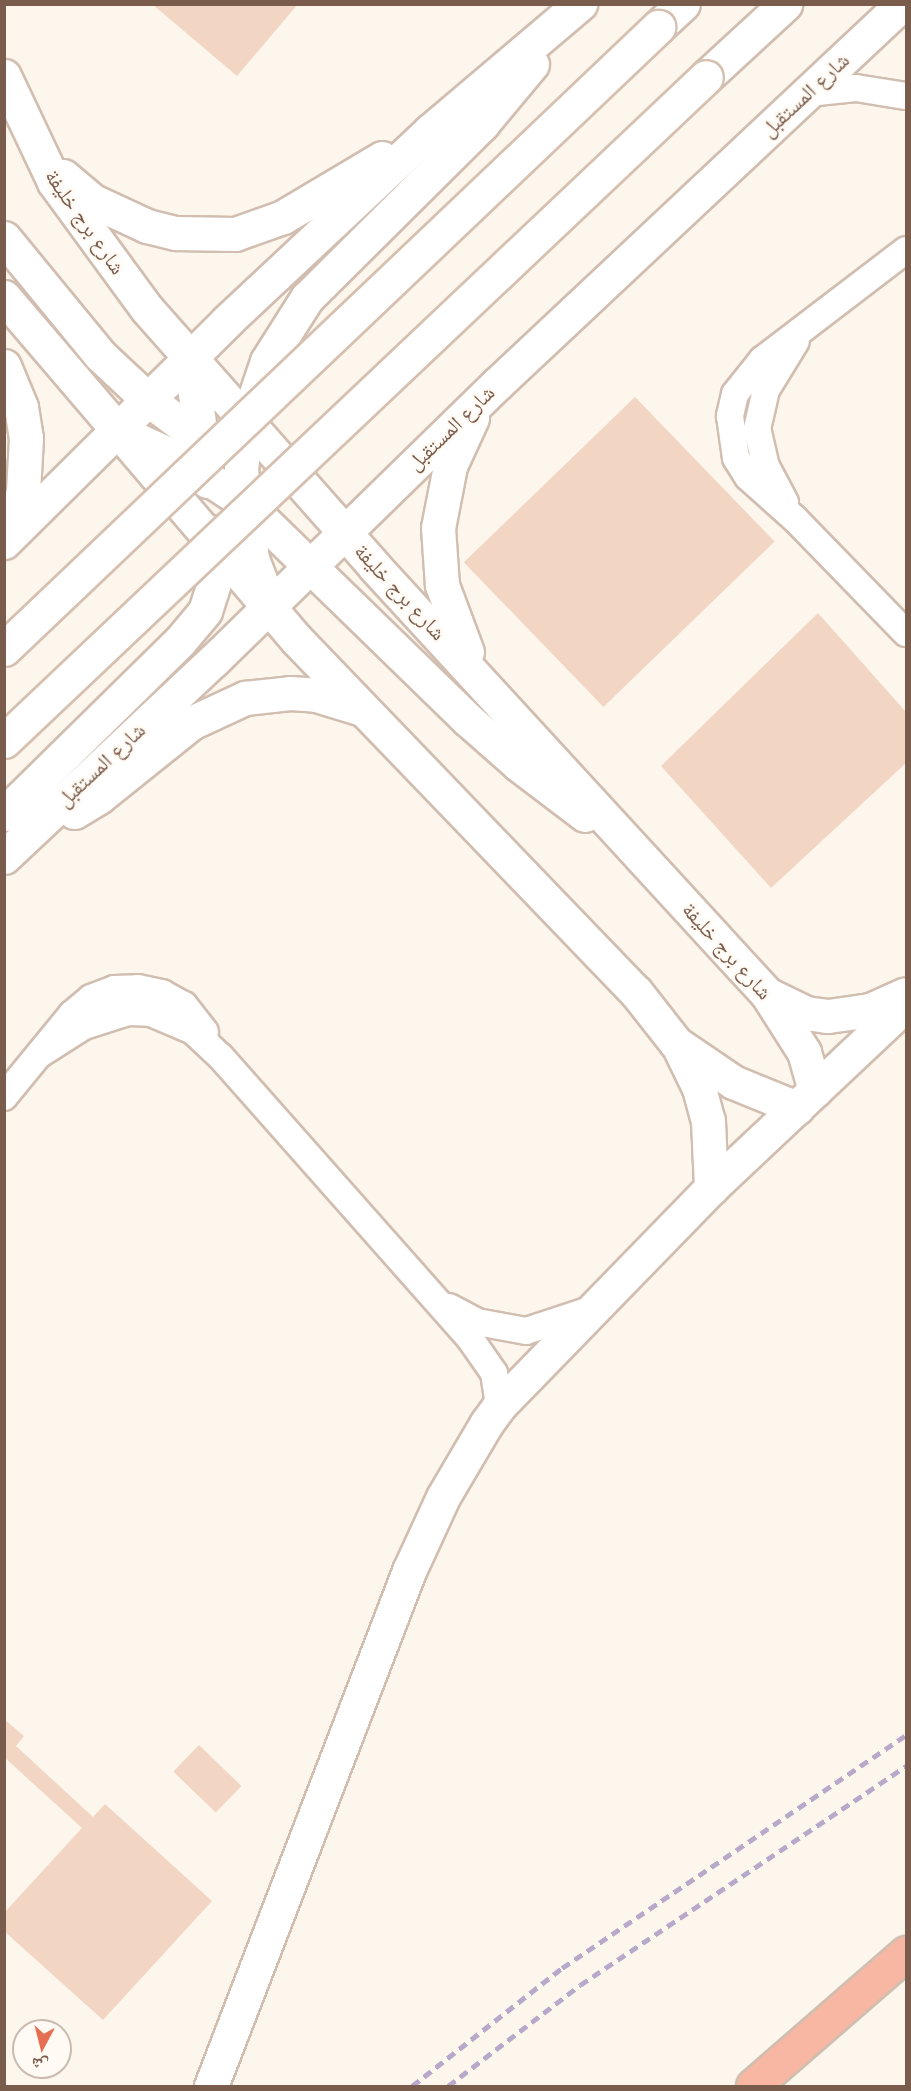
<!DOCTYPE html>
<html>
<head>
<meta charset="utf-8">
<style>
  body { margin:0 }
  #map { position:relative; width:911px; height:2091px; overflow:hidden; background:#fdf6ec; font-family:"PT Sans","Noto Naskh Arabic",sans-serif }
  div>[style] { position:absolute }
  .building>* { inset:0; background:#f3d5c3; transform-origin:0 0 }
  .roads { filter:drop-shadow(2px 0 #d1beb0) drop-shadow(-2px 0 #d1beb0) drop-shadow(0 2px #d1beb0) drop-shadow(0 -2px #d1beb0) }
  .minor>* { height:26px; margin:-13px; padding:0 13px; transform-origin:13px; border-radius:13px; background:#fff }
  .tertiary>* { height:33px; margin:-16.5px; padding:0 16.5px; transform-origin:16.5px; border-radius:16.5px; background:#fff }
  .secondary>* { height:33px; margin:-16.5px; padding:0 16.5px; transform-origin:16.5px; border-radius:16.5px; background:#fff }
  .motorway>* { height:33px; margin:-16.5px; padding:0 16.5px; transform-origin:16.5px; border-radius:16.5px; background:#f7b7a3 }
  .rail>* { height:4.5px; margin-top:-2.25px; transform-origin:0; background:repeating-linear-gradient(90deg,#b9a8c9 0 9px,transparent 0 15px) }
  .bridges { filter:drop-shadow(2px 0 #d6c0b0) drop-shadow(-2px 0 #d6c0b0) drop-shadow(0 2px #d6c0b0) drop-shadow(0 -2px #d6c0b0) }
  .secondary-bridge>* { height:33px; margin:-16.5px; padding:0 16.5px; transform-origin:16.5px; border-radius:16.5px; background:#fff }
  span { translate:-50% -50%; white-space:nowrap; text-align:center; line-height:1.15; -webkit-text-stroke:5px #fffaf3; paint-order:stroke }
  .street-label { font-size:21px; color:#7a5c4d }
  .frame { position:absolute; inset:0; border:6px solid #7a5c4d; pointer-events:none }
  .north { position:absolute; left:12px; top:2019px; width:60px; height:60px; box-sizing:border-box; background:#fffaf3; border:2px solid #cabbb1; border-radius:50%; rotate:187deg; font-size:16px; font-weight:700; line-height:24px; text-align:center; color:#7a5c4d }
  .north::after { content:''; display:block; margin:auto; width:21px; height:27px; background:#e76f51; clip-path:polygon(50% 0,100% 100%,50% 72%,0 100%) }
</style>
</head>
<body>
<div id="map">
  <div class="building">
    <div style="clip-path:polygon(152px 4px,298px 4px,237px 76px)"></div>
    <div style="left:635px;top:397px;width:201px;height:238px;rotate:46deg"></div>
    <div style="clip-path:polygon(818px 613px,906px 712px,906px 763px,771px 888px,661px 766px)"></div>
    <div style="clip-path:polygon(4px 1719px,24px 1736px,16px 1746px,93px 1817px,105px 1804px,212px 1901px,103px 2020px,4px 1931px,4px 1913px,82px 1828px,4px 1757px)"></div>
    <div style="left:199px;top:1745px;width:59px;height:37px;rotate:44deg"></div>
  </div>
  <div class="roads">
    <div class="minor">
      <div style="left:808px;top:93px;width:48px;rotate:-5.9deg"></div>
      <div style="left:856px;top:88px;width:51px;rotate:9.1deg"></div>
      <div style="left:906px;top:250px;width:181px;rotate:142.6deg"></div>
      <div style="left:762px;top:360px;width:43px;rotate:128.5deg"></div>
      <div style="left:735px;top:394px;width:23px;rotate:103deg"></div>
      <div style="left:730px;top:416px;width:42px;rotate:81.9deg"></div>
      <div style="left:736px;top:458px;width:22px;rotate:58deg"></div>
      <div style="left:748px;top:477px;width:63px;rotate:41.8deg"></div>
      <div style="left:795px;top:519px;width:159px;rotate:45.8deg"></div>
      <div style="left:785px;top:502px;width:40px;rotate:-118deg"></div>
      <div style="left:766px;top:467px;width:39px;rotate:-103deg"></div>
      <div style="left:757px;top:429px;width:40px;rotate:-77deg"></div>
      <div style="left:766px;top:390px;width:57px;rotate:-58.5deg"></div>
      <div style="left:40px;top:1054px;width:52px;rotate:-32.5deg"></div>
      <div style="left:84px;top:1026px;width:46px;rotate:-17.7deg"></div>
      <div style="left:128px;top:1012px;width:23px;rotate:2deg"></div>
      <div style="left:151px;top:1013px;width:46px;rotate:23.2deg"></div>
      <div style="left:193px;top:1031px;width:38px;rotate:43deg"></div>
      <div style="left:221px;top:1057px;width:374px;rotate:48.5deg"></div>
      <div style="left:469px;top:1337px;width:44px;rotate:55.2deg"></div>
      <div style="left:494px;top:1373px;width:33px;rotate:81deg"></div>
      <div style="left:4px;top:1097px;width:107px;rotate:-50.7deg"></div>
      <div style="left:72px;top:1014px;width:25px;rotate:-40deg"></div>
      <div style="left:91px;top:998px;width:25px;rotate:-21deg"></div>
      <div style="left:114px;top:989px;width:24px;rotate:-2deg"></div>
      <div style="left:138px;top:988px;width:25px;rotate:12deg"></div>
      <div style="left:162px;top:993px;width:25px;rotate:29deg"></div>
      <div style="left:184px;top:1005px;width:34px;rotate:52deg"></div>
      <div style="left:449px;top:1307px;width:32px;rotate:28deg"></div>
      <div style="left:477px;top:1322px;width:50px;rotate:10.4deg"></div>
      <div style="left:526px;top:1331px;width:67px;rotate:-18.2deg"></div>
    </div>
    <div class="tertiary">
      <div style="left:4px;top:76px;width:117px;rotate:64.7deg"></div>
      <div style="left:54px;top:182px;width:157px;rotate:53.8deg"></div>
      <div style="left:147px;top:309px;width:343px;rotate:48.5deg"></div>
      <div style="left:374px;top:566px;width:581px;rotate:47.44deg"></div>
      <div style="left:767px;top:994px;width:69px;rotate:57.5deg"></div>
      <div style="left:804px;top:1052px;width:40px;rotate:74deg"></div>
      <div style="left:63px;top:176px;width:39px;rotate:40deg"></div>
      <div style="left:93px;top:201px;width:60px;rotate:24.8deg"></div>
      <div style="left:147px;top:226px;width:30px;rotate:14deg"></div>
      <div style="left:176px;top:233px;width:59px;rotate:1deg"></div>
      <div style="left:235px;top:234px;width:51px;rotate:-19.5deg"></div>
      <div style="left:283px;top:217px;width:115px;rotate:-30.8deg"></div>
      <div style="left:4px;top:238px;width:151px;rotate:50.6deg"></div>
      <div style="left:100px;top:355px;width:63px;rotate:43.1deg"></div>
      <div style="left:146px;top:398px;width:82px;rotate:36.6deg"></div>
      <div style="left:4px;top:297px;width:451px;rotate:49.5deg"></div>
      <div style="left:297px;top:640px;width:489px;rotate:46.1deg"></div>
      <div style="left:636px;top:992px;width:65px;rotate:51.9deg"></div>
      <div style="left:676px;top:1043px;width:69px;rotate:34.4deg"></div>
      <div style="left:733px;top:1082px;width:69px;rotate:22.1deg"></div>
      <div style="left:190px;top:358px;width:124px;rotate:82.1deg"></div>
      <div style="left:4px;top:366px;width:44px;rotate:67.5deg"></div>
      <div style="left:21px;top:407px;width:31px;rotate:81deg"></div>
      <div style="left:26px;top:438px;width:54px;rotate:93.2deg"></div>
      <div style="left:23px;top:492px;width:45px;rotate:109.7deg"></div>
      <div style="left:127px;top:435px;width:55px;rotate:24.7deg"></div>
      <div style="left:177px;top:458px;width:80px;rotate:33.3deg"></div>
      <div style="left:244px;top:502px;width:311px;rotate:44.2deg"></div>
      <div style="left:467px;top:719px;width:68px;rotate:41.4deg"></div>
      <div style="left:518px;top:764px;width:84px;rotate:37.3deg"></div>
      <div style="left:4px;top:542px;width:314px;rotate:-44.7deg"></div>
      <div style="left:227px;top:321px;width:278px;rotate:-43.1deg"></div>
      <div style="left:430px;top:131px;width:197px;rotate:-40.3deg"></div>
      <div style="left:264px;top:590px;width:33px;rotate:-111deg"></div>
      <div style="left:252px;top:559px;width:90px;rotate:-97deg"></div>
      <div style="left:241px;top:470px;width:47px;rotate:-83.9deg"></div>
      <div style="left:246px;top:423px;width:65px;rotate:-71.3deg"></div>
      <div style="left:267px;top:361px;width:75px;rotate:-57.6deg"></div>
      <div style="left:307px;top:298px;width:247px;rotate:-44.8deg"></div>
      <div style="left:482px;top:124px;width:78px;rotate:-50.2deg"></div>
      <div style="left:467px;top:652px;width:72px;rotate:-110.5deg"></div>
      <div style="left:442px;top:585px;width:57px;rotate:-94deg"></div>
      <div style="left:438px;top:528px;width:63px;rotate:-79deg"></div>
      <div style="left:450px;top:466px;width:53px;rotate:-65.4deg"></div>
      <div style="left:74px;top:812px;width:29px;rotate:-31deg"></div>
      <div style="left:99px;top:797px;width:118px;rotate:-38.8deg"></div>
      <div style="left:191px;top:723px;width:60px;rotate:-24.8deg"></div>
      <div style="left:245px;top:698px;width:45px;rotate:-6.3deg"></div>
      <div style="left:290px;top:693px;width:26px;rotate:4deg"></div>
      <div style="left:316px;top:695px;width:48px;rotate:16.9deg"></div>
      <div style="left:4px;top:814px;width:247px;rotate:-44.5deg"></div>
      <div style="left:180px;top:641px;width:39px;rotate:-50deg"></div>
      <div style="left:205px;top:611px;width:35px;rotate:-72deg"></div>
      <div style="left:216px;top:578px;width:46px;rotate:-92.5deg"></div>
      <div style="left:4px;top:857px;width:287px;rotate:-43.2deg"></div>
      <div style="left:213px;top:661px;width:397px;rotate:-44.3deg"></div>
      <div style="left:497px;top:384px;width:555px;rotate:-43.18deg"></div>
      <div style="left:767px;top:994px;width:43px;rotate:26deg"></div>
      <div style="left:806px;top:1013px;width:22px;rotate:8deg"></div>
      <div style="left:828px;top:1016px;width:42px;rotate:-8.1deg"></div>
      <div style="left:870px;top:1010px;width:39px;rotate:-24deg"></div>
      <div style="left:680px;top:1049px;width:43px;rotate:64deg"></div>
      <div style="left:699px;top:1088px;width:34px;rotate:75deg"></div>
      <div style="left:708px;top:1121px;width:67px;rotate:87.4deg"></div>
      <div style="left:211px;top:2086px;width:552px;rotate:-68.97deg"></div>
      <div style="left:409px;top:1571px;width:81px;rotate:-65.3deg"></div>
      <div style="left:443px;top:1497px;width:85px;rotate:-59.5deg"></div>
      <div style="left:486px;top:1424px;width:22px;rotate:-54deg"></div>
      <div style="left:499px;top:1406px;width:304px;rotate:-45.8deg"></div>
      <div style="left:711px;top:1188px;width:268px;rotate:-43.3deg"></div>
    </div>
    <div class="secondary">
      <div style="left:658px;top:27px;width:34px;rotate:-43deg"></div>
      <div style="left:706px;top:77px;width:108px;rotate:-42.7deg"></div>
    </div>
    <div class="motorway">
      <div style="left:753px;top:2086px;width:203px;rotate:-41deg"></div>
    </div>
  </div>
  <div class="rail">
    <div style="left:412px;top:2086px;width:191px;rotate:-38.2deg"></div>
    <div style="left:562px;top:1968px;width:415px;rotate:-34.1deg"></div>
    <div style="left:448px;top:2086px;width:166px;rotate:-37.4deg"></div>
    <div style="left:580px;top:1985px;width:393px;rotate:-33.9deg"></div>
  </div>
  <div class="bridges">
    <div class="secondary-bridge">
      <div style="left:4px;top:649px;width:903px;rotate:-43.56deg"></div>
      <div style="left:4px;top:741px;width:966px;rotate:-43.41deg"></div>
    </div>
  </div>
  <div class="street-label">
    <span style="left:805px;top:95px;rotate:-43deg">شارع المستقبل</span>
    <span style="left:85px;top:222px;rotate:55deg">شارع برج خليفة</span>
    <span style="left:451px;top:428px;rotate:-44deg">شارع المستقبل</span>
    <span style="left:400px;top:592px;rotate:47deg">شارع برج خليفة</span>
    <span style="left:101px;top:765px;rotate:-43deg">شارع المستقبل</span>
    <span style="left:727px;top:951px;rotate:48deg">شارع برج خليفة</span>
  </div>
  <div class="frame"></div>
  <div class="north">ش</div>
</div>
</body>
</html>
